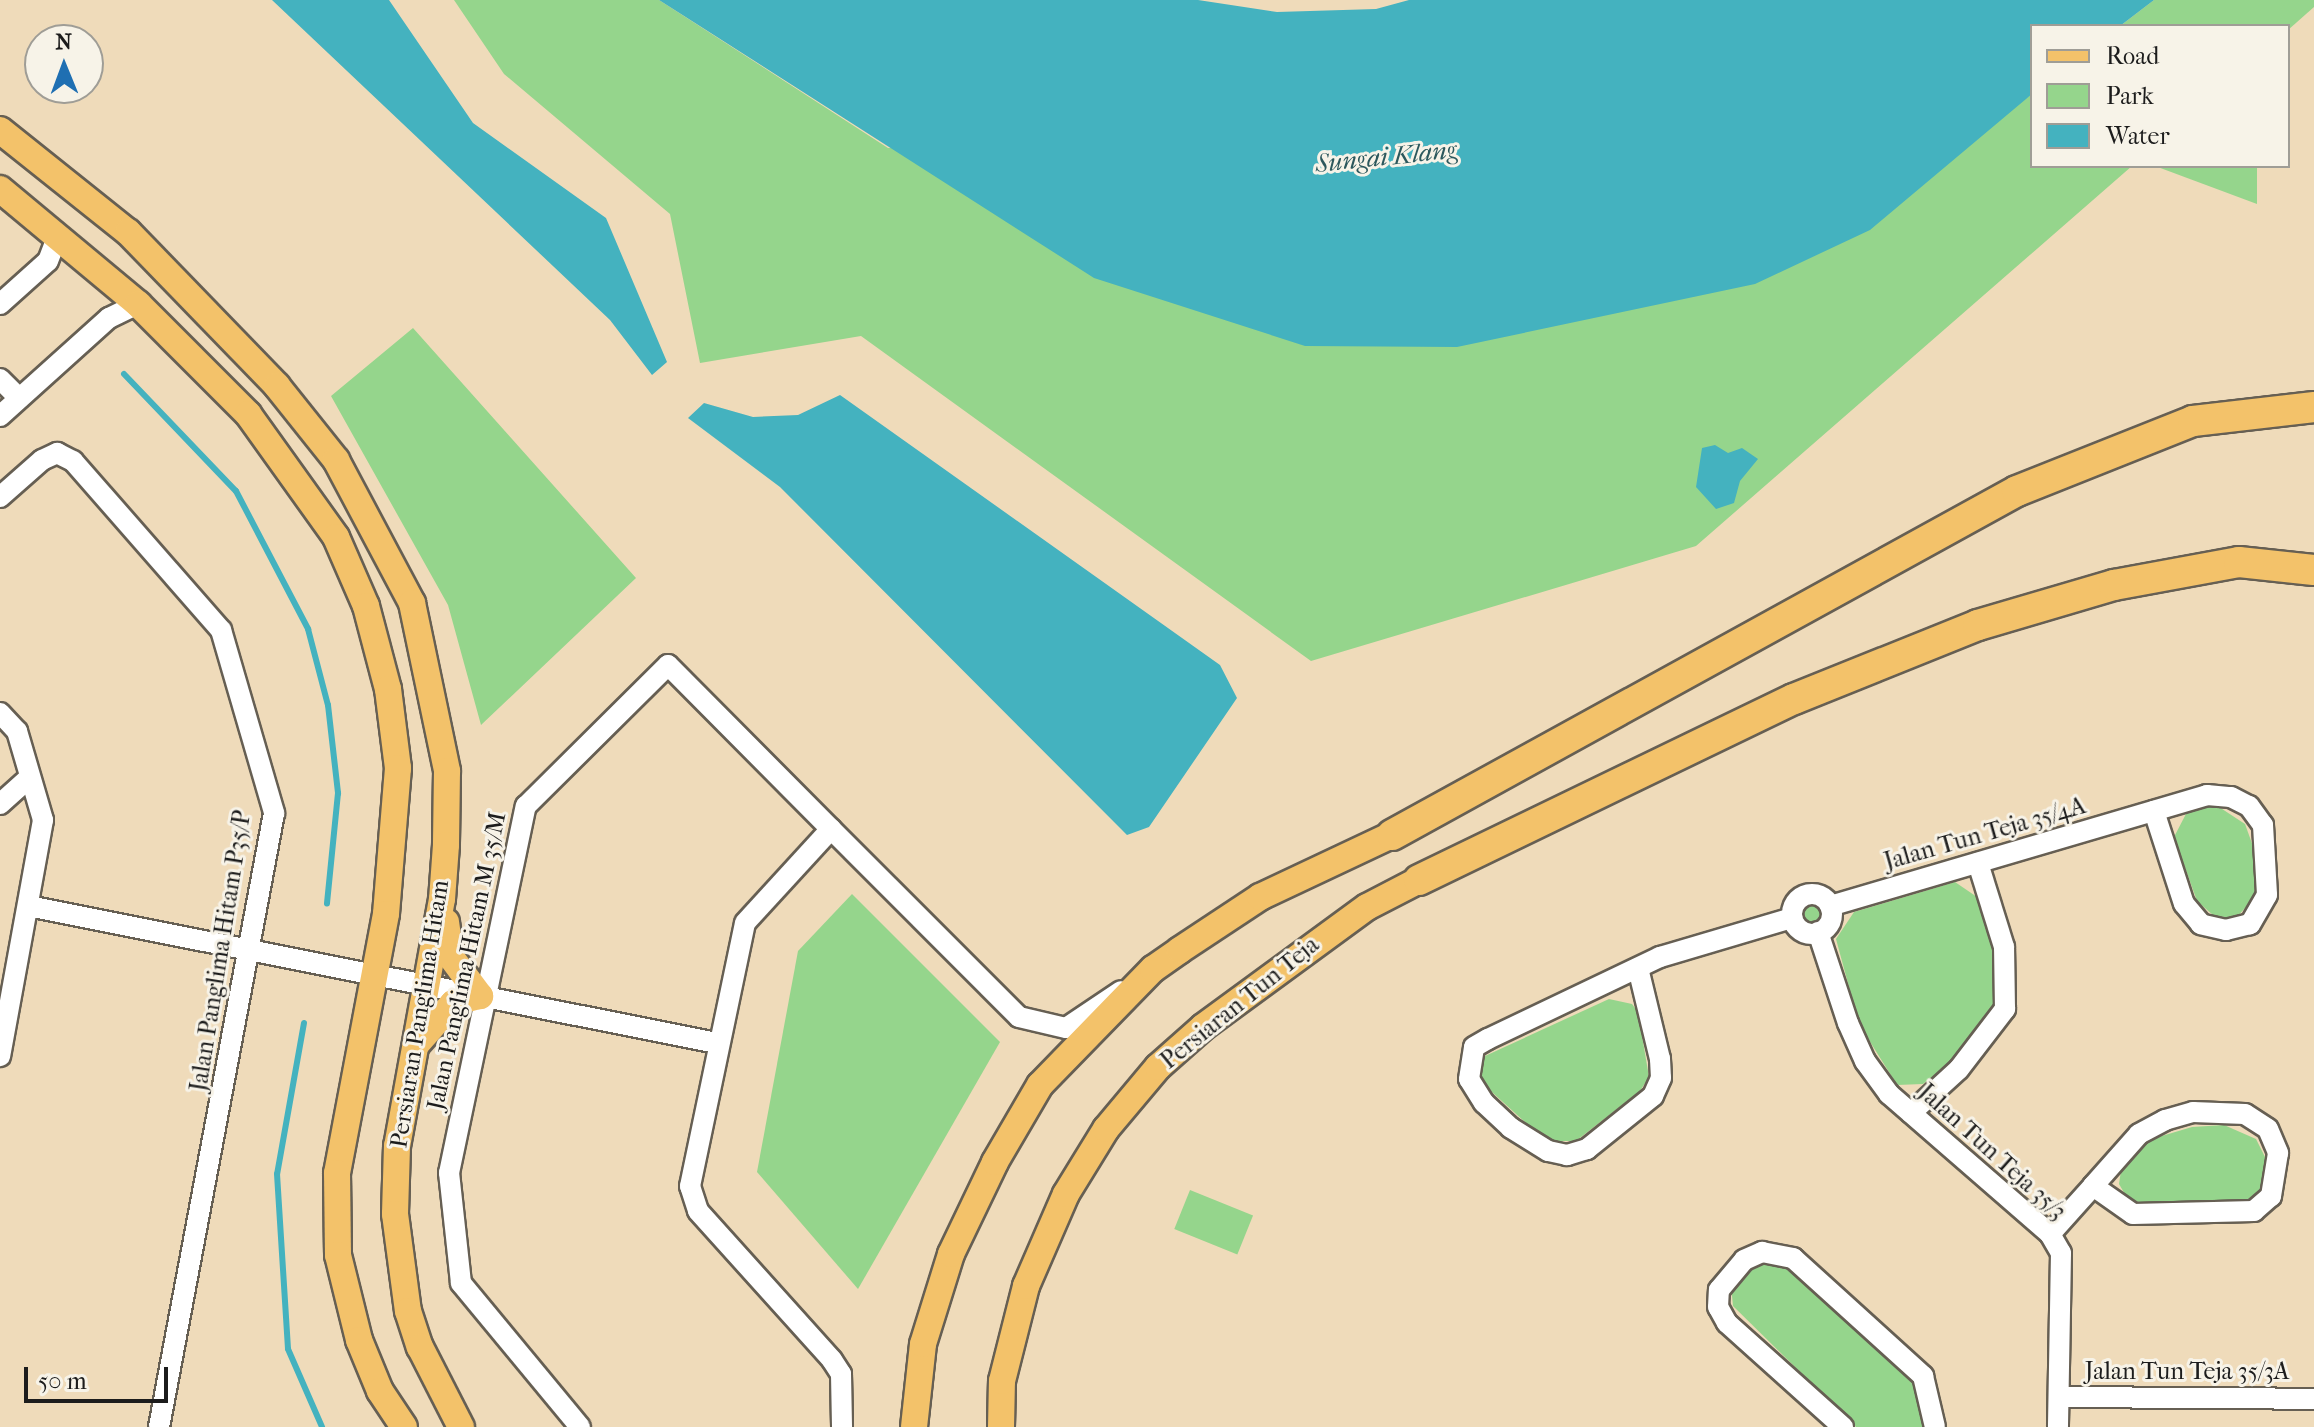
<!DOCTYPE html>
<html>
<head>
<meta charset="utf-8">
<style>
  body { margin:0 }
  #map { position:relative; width:2314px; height:1427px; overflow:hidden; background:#efdbba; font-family:"IM FELL French Canon",serif }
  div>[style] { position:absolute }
  .green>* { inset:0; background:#95d58c; transform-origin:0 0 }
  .round { border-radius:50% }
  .water>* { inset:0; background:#44b2bf }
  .stream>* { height:6px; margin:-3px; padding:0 3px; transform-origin:3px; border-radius:3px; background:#44b2bf }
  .roads { filter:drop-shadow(2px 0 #665f53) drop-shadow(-2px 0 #665f53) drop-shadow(0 2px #665f53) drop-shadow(0 -2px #665f53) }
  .minor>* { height:20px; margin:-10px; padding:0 10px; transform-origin:10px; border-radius:10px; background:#fff }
  .minor>.ring { margin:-10px; padding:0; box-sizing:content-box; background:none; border:20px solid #fff; border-radius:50% }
  .major>* { height:26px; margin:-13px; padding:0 13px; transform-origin:13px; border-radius:13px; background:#f3c26a }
  .highway>* { height:30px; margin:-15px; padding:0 15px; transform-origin:15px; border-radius:15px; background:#f3c26a }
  span { translate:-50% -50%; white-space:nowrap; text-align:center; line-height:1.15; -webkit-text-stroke:6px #f7f3e8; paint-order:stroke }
  .street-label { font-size:24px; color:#1c1c1c }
  .water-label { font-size:26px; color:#2c585d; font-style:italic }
  .legend { position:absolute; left:2030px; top:24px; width:260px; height:144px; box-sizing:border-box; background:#f7f3e8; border:2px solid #9f9d96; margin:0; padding:10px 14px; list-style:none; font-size:24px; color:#1c1c1c }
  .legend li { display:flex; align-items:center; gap:16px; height:40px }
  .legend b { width:40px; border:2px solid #9f9d96 }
  .north { position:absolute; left:24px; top:24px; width:80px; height:80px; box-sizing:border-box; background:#f7f3e8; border:2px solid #9f9d96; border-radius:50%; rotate:359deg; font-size:22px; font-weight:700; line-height:32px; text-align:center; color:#1c1c1c }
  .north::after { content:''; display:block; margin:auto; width:28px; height:36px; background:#1f6fb2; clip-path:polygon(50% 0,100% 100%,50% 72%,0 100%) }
  .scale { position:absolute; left:24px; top:1367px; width:144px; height:36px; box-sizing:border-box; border:4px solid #1c1c1c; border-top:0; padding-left:10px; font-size:24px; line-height:28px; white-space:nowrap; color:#1c1c1c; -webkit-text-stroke:6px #f7f3e8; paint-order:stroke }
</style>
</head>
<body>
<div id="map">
  <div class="green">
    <div style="clip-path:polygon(454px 0,659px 0,888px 148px,2014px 107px,2032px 94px,2032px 166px,2132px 166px,1696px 546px,1311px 661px,861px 336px,700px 363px,670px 214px,504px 74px)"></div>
    <div style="clip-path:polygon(2154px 0,2314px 0,2314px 7px,2288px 30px,2120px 26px)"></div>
    <div style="clip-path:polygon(2155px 166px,2257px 166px,2257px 204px)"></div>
    <div style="clip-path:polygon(413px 328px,636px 578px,481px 725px,448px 605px,331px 396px)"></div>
    <div style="clip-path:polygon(2216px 805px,2245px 824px,2254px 849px,2256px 896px,2236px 918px,2214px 916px,2197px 901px,2174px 837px,2187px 812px)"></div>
    <div style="clip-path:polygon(1955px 882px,1977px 897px,1995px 951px,1995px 1002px,1947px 1065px,1923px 1084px,1897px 1085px,1859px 1024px,1836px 939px,1854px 912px)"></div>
    <div style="clip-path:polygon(852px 894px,1000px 1042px,858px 1289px,757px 1172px,798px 951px)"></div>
    <div class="round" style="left:1801px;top:903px;width:22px;height:22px"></div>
    <div style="clip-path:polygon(1609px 999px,1632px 1004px,1638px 1012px,1649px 1077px,1640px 1091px,1576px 1141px,1546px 1141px,1483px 1084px,1480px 1066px,1485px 1056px)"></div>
    <div style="clip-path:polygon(2224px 1125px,2256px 1139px,2265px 1157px,2266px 1182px,2258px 1194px,2245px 1201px,2140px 1203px,2126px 1196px,2119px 1184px,2122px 1164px,2145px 1141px,2192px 1127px)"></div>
    <div style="left:1190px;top:1190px;width:68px;height:42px;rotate:22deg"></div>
    <div style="clip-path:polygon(1760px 1264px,1784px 1264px,1916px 1384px,1923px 1427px,1856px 1427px,1733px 1306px,1731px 1285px)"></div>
  </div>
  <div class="water">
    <div style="clip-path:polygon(272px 0,389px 0,473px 123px,606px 218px,667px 362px,652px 375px,610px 320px)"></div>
    <div style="clip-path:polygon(659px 0,1198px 0,1277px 12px,1376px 9px,1409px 0,2154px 0,2120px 26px,2032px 26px,2032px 94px,1870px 230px,1755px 284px,1457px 347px,1305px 346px,1094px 278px)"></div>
    <div style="clip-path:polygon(840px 395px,1220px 665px,1237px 698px,1149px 827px,1127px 835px,780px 487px,688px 418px,704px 403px,753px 417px,798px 415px)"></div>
    <div style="clip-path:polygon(1715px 445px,1728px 453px,1742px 448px,1758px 459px,1740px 481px,1734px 503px,1716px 509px,1696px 487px,1702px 448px)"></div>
  </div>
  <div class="stream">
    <div style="left:124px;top:374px;width:162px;rotate:46.3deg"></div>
    <div style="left:236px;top:491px;width:156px;rotate:62.4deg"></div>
    <div style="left:308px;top:629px;width:79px;rotate:75.3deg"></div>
    <div style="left:328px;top:705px;width:89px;rotate:83.5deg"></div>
    <div style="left:338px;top:793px;width:111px;rotate:95.7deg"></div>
    <div style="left:304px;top:1023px;width:153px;rotate:100.1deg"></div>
    <div style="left:277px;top:1174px;width:175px;rotate:86.4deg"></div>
    <div style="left:288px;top:1349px;width:85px;rotate:66.4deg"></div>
  </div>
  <div class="roads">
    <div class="minor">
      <div style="left:0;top:304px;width:64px;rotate:-41.9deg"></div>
      <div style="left:48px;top:261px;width:28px;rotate:-69deg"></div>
      <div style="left:0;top:379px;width:27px;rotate:45deg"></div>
      <div style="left:0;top:416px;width:147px;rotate:-42deg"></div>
      <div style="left:109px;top:318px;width:32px;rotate:-26deg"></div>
      <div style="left:0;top:497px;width:56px;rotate:-41.4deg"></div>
      <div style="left:42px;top:460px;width:17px;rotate:-25deg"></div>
      <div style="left:57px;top:453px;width:18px;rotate:27deg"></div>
      <div style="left:73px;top:461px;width:225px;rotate:48.8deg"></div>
      <div style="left:221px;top:630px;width:191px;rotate:73.8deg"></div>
      <div style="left:274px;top:813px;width:625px;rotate:100.61deg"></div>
      <div style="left:0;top:713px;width:25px;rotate:47deg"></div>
      <div style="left:17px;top:731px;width:93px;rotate:73.7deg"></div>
      <div style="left:43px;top:820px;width:240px;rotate:100.3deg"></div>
      <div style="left:0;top:804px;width:40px;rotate:-42deg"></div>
      <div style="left:831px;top:829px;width:266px;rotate:45deg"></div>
      <div style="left:1019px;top:1017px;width:48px;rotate:13.2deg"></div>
      <div style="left:1066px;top:1028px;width:66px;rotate:-33.9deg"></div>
      <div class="ring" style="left:1792px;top:894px;width:20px;height:20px"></div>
      <div style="left:28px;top:906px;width:702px;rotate:11.25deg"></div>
      <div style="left:1830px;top:906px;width:393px;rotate:-16.4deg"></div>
      <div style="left:2207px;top:795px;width:24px;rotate:5deg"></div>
      <div style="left:2231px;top:797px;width:20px;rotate:27deg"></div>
      <div style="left:2249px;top:806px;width:24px;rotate:54deg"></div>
      <div style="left:2263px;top:825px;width:70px;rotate:86.7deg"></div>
      <div style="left:2267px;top:895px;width:34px;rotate:120deg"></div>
      <div style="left:2250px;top:924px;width:25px;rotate:166deg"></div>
      <div style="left:2226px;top:930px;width:26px;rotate:-167deg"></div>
      <div style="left:2201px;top:924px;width:26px;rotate:-130deg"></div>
      <div style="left:2184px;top:904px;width:98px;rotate:-107.9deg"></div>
      <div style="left:1818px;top:932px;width:96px;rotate:71.8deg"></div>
      <div style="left:1848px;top:1023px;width:42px;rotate:65.9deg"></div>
      <div style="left:1865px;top:1061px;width:41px;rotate:54deg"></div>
      <div style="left:1889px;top:1094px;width:213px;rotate:41deg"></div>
      <div style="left:2050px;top:1234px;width:22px;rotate:60deg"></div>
      <div style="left:2061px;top:1253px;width:174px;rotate:91deg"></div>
      <div style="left:1638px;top:968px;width:94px;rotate:76.4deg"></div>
      <div style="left:1660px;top:1059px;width:19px;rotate:87deg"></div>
      <div style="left:1661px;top:1078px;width:20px;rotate:114deg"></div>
      <div style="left:1653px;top:1096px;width:85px;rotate:141.2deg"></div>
      <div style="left:1587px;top:1149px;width:21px;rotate:163deg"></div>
      <div style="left:1567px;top:1155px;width:19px;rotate:-168deg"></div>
      <div style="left:1548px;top:1151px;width:44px;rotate:-148.1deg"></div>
      <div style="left:1511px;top:1128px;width:37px;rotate:-137deg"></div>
      <div style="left:1484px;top:1103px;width:28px;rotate:-122deg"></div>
      <div style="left:1469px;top:1079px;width:32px;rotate:-81deg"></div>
      <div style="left:1474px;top:1047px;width:16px;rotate:-30deg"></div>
      <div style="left:1488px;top:1039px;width:191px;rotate:-25.5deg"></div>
      <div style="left:1660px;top:957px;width:138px;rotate:-16.5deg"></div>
      <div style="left:1911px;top:1113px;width:65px;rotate:-42.5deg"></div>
      <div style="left:1959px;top:1069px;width:76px;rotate:-52.5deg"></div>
      <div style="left:2005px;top:1009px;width:62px;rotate:-90.9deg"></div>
      <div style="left:2004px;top:947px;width:88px;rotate:-107.2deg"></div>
      <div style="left:2050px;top:1234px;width:64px;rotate:-48.1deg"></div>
      <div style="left:2093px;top:1186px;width:69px;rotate:-48.5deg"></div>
      <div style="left:2139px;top:1134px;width:30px;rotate:-28deg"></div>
      <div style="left:2165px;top:1120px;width:29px;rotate:-16deg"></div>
      <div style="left:2193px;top:1112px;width:52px;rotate:2.2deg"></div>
      <div style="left:2245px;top:1114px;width:27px;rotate:33deg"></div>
      <div style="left:2268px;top:1129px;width:26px;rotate:67deg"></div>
      <div style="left:2278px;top:1153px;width:44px;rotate:99.2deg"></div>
      <div style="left:2271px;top:1196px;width:23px;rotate:139deg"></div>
      <div style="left:2254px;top:1211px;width:121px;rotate:178.6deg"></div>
      <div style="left:2133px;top:1214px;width:49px;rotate:-145deg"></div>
      <div style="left:2059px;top:1397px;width:255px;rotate:0.4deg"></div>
      <div style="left:580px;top:1427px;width:187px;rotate:-129.6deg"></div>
      <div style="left:461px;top:1283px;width:111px;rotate:-96.2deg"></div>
      <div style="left:449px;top:1173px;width:375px;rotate:-78.2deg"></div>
      <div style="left:526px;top:806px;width:200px;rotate:-44.8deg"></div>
      <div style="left:668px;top:665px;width:231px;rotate:45.2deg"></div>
      <div style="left:831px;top:829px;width:127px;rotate:132.5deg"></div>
      <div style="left:745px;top:923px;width:269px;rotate:101.8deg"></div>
      <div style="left:690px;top:1186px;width:26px;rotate:72deg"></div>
      <div style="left:698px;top:1211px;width:200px;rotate:48deg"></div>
      <div style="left:832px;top:1360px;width:17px;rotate:57deg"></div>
      <div style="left:841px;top:1374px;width:53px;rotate:88.9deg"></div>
      <div style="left:1843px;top:1427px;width:156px;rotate:-138.1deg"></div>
      <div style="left:1727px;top:1323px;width:18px;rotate:-119deg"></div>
      <div style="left:1718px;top:1307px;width:17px;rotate:-87deg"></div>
      <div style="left:1719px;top:1290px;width:39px;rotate:-50deg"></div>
      <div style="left:1744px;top:1260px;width:20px;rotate:-24deg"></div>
      <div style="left:1762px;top:1252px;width:32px;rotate:11deg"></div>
      <div style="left:1793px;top:1258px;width:176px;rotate:42.2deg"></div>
      <div style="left:1923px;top:1376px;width:52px;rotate:76.8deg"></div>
    </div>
    <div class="major">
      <div style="left:0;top:130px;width:164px;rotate:38.6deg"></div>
      <div style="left:128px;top:232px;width:214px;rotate:45.9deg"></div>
      <div style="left:277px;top:386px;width:95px;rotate:51.4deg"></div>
      <div style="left:336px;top:460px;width:162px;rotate:62deg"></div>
      <div style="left:412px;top:603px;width:172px;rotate:78.2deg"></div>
      <div style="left:447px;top:771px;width:74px;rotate:90.8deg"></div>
      <div style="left:446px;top:845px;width:54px;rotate:94.2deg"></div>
      <div style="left:442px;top:899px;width:251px;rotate:100.3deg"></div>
      <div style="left:397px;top:1146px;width:68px;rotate:91.7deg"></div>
      <div style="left:395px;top:1214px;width:98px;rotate:82.4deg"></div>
      <div style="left:408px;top:1311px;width:38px;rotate:72deg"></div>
      <div style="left:420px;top:1347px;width:90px;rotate:62.9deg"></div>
      <div style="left:0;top:189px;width:180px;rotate:39.8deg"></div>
      <div style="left:138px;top:304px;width:156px;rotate:45deg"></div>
      <div style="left:248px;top:414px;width:151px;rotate:54.4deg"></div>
      <div style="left:336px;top:537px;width:75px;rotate:66.5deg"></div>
      <div style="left:366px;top:606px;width:86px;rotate:75.2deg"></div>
      <div style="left:388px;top:689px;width:80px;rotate:82.8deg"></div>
      <div style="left:398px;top:768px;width:146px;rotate:94.7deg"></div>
      <div style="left:386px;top:914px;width:264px;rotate:100.7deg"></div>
      <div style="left:337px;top:1173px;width:82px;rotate:89.3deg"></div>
      <div style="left:338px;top:1255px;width:88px;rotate:76.1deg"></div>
      <div style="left:359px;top:1340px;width:55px;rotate:67.6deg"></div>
      <div style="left:380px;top:1391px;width:43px;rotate:56.3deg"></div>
      <div style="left:446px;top:922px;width:35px;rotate:82deg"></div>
      <div style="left:451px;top:957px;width:49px;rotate:53.4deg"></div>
      <div style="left:416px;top:1045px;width:56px;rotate:-48.6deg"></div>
      <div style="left:453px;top:1003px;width:28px;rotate:-15deg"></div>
      <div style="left:914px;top:1427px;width:83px;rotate:-83.8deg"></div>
      <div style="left:923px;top:1344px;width:94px;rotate:-72.7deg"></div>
      <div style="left:951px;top:1254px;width:102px;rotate:-64.4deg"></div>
      <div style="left:995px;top:1162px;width:89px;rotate:-59.7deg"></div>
      <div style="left:1040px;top:1085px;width:162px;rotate:-45.8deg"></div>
      <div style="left:1153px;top:969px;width:33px;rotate:-35deg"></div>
      <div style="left:1180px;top:950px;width:96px;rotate:-33.5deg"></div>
      <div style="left:1260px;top:897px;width:146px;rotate:-25.2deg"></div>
      <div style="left:1001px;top:1427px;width:46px;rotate:-88.8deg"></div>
      <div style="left:1002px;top:1381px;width:98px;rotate:-75.8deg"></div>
      <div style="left:1026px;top:1286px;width:100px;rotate:-66.5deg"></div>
      <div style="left:1066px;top:1194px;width:76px;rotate:-58.4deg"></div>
      <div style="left:1106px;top:1129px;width:81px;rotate:-50deg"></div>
      <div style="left:1158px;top:1067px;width:60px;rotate:-41.6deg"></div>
      <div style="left:1203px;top:1027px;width:203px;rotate:-36.2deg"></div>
      <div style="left:1367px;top:907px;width:59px;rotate:-27.4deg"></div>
    </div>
    <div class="highway">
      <div style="left:1392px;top:835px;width:713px;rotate:-28.83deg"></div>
      <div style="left:2017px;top:491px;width:189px;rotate:-21.7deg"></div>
      <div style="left:2193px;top:421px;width:122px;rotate:-6.6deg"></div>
      <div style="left:1419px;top:880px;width:416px;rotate:-25.8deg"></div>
      <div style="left:1794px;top:699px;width:198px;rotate:-21.9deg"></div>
      <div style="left:1978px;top:625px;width:142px;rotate:-16.4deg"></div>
      <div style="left:2114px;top:585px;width:127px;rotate:-10.4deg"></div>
      <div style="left:2239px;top:562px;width:75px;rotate:6.1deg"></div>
    </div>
  </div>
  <div class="street-label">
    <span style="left:1985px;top:834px;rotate:-16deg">Jalan Tun Teja 35/4A</span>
    <span style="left:221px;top:951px;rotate:-81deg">Jalan Panglima Hitam P35/P</span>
    <span style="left:467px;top:961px;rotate:-78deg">Jalan Panglima Hitam M 35/M</span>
    <span style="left:1240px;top:1003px;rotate:-39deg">Persiaran Tun Teja</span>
    <span style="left:420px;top:1014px;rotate:-81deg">Persiaran Panglima Hitam</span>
    <span style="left:1992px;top:1152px;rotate:42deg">Jalan Tun Teja 35/3</span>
    <span style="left:2187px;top:1372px">Jalan Tun Teja 35/3A</span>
  </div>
  <div class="water-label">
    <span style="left:1386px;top:157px;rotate:-6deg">Sungai Klang</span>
  </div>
  <ul class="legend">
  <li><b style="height:10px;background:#f3c26a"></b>Road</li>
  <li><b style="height:22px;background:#95d58c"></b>Park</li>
  <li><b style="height:22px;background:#44b2bf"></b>Water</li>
  </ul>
  <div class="north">N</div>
  <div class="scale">50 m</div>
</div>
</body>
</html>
